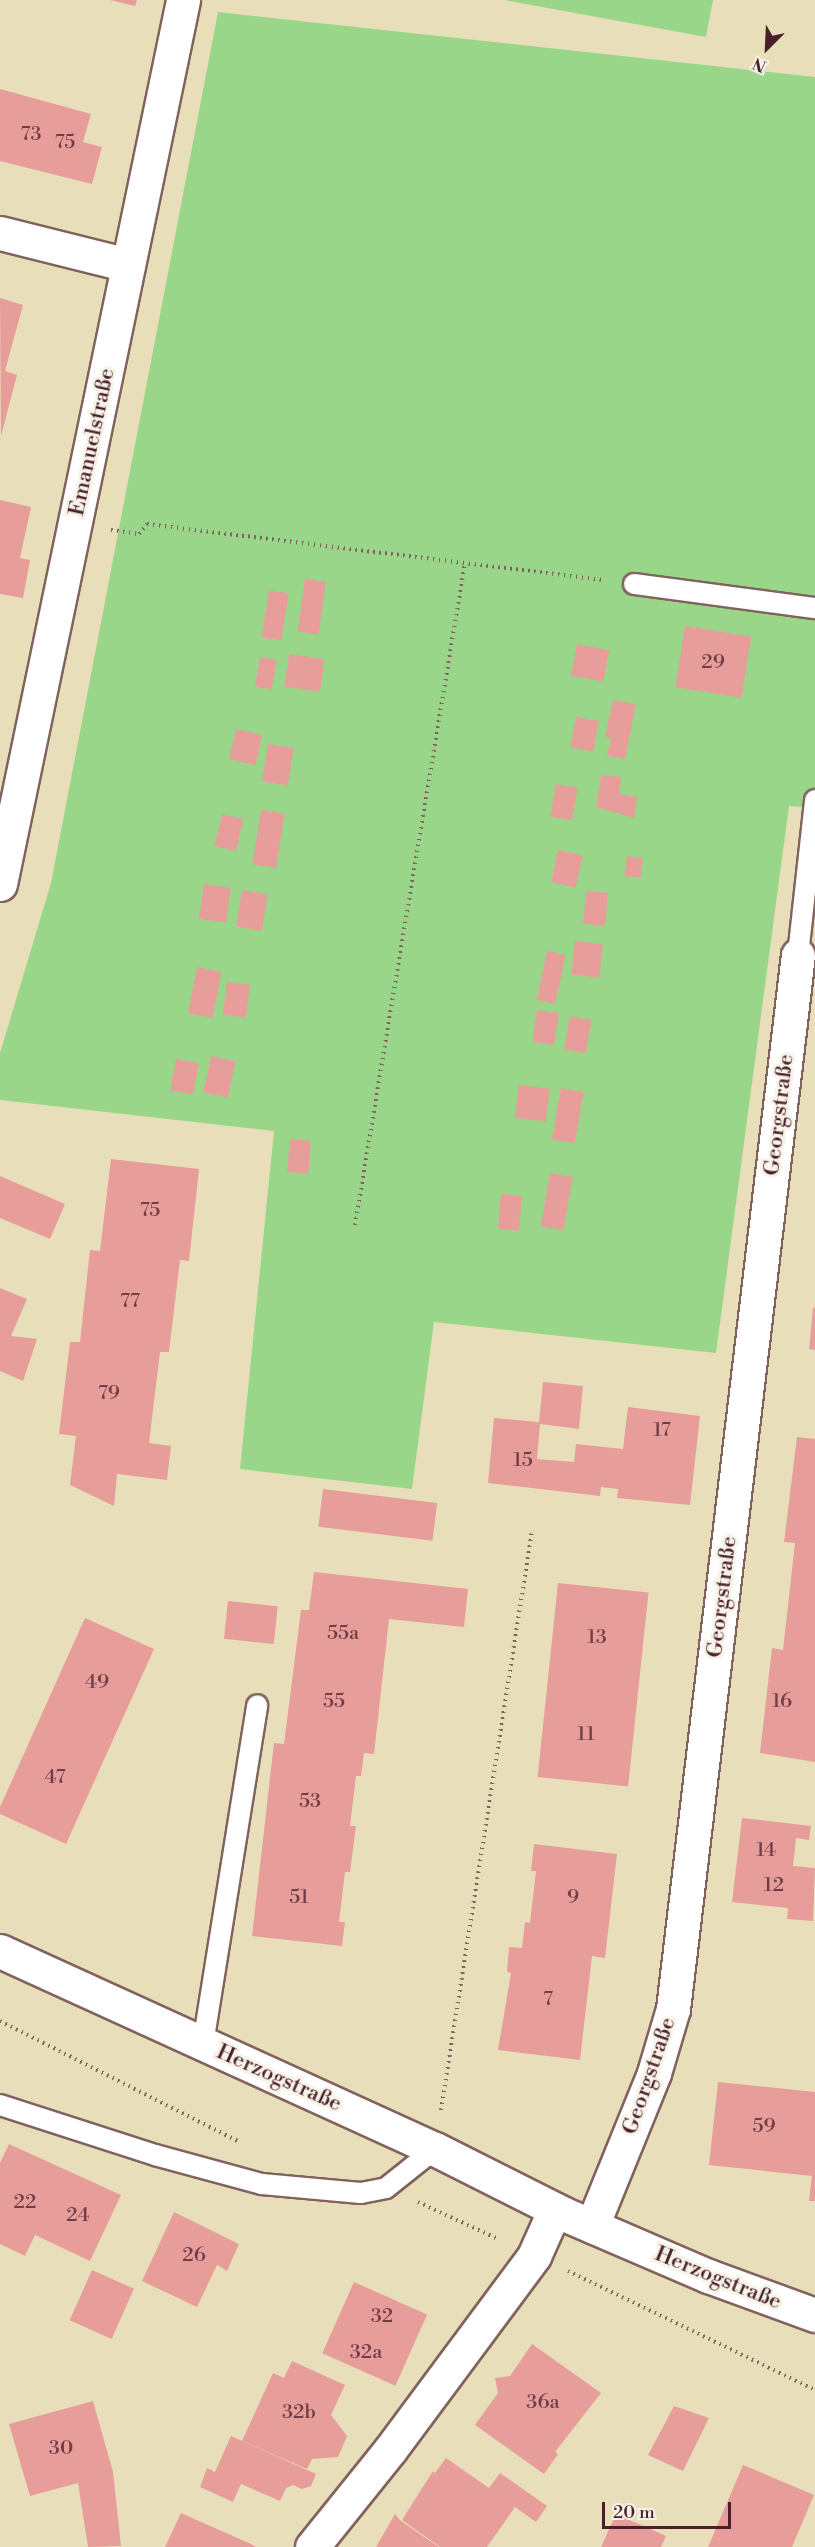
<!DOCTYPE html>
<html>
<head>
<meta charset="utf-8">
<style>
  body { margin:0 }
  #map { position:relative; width:815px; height:2547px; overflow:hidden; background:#e8dfba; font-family:"Libre Bodoni",serif }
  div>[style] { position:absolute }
  .green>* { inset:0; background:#9ad68a }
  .building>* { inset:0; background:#e79d9a; transform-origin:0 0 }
  .path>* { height:4px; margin-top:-2px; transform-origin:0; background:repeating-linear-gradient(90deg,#81625d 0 1.5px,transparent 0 6px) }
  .roads { filter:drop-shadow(2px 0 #81625d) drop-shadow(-2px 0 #81625d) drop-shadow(0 2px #81625d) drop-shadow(0 -2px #81625d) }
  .service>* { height:20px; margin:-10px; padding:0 10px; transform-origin:10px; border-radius:10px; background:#fff }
  .minor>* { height:33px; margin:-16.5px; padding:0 16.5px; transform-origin:16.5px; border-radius:16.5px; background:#fff }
  .tertiary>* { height:33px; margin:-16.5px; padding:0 16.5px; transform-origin:16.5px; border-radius:16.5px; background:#fff }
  span { translate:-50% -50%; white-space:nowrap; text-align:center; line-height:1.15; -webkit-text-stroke:6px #f7f3e8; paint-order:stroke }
  .number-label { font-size:20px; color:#713e47 }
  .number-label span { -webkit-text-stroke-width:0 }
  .street-label { font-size:22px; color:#4a1f2b }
  .north { position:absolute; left:737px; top:18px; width:60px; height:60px; -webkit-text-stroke:4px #f7f3e8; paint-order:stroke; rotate:204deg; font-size:16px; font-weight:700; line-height:24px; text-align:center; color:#4a1f2b }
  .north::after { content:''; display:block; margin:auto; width:21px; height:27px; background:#4a1f2b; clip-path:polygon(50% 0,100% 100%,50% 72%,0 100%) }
  .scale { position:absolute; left:602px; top:2502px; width:129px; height:27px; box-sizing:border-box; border:3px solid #4a1f2b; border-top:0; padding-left:8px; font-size:18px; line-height:21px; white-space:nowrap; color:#4a1f2b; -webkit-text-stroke:4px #f7f3e8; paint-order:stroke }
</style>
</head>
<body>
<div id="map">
  <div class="green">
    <div style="clip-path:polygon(504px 0,713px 0,706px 37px)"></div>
    <div style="clip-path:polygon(218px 12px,815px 77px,815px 808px,789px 806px,716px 1353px,434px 1322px,412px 1489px,240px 1469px,274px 1131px,0 1100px,0 1053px,51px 883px)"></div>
  </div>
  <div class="building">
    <div style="clip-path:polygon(110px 0,137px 0,135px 6px)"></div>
    <div style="clip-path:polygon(0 89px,91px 114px,83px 142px,102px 147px,92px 184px,0 161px)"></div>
    <div style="clip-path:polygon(0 298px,23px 305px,5px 371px,17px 375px,1px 436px)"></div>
    <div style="clip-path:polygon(0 500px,31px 507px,20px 558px,30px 560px,23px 598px,0 594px)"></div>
    <div style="left:305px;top:579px;width:21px;height:53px;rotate:8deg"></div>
    <div style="left:269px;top:590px;width:20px;height:48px;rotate:9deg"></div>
    <div style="left:685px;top:626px;width:67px;height:62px;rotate:9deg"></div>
    <div style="left:577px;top:644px;width:33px;height:32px;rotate:11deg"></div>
    <div style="left:289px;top:654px;width:36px;height:33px;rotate:8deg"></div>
    <div style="left:260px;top:657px;width:17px;height:30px;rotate:10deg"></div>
    <div style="clip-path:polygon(613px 700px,636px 704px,625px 759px,607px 756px,611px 738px,605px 737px)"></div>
    <div style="left:576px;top:717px;width:23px;height:31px;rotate:10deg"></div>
    <div style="left:236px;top:729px;width:27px;height:31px;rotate:13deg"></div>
    <div style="left:268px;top:744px;width:26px;height:38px;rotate:9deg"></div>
    <div style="clip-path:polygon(601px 775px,621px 777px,619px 794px,637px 797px,634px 818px,596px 807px)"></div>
    <div style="left:556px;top:784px;width:22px;height:33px;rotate:10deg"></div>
    <div style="left:261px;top:810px;width:24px;height:55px;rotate:9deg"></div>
    <div style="left:222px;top:814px;width:22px;height:33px;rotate:13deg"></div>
    <div style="left:558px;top:850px;width:25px;height:33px;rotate:12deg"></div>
    <div style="left:627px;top:856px;width:16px;height:20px;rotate:7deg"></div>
    <div style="left:204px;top:884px;width:27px;height:35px;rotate:8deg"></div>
    <div style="left:242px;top:890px;width:26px;height:37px;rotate:9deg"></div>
    <div style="left:586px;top:891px;width:22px;height:33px;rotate:5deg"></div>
    <div style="left:575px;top:941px;width:28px;height:34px;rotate:6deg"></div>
    <div style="left:547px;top:951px;width:19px;height:50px;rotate:12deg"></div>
    <div style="left:197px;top:967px;width:25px;height:47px;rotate:11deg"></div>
    <div style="left:227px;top:982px;width:23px;height:33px;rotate:7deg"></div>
    <div style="left:537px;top:1010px;width:22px;height:32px;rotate:8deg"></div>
    <div style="left:570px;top:1016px;width:22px;height:34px;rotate:10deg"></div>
    <div style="left:211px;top:1056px;width:25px;height:37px;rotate:12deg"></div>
    <div style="left:176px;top:1059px;width:23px;height:32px;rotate:10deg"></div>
    <div style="left:519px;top:1085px;width:31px;height:33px;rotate:7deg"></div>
    <div style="left:561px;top:1088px;width:23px;height:52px;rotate:10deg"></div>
    <div style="left:290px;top:1139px;width:21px;height:33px;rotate:5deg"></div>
    <div style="clip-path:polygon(111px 1159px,199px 1169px,189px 1261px,180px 1260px,169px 1352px,160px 1352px,149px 1443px,171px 1446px,167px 1480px,117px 1474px,114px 1506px,70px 1485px,76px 1436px,59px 1434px,70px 1342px,80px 1342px,90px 1250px,100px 1251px)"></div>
    <div style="left:550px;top:1173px;width:23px;height:54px;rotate:10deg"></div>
    <div style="clip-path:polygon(0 1176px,65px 1204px,50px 1239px,0 1218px)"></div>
    <div style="left:501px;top:1194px;width:21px;height:35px;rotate:5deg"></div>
    <div style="clip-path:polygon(0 1288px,27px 1299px,11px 1336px,37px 1339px,23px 1381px,0 1371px)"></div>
    <div style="clip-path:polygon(813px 1308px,815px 1308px,815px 1350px,809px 1349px)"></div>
    <div style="clip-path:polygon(543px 1382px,583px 1386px,579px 1429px,540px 1424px,537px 1459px,574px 1462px,576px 1444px,623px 1449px,628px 1407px,700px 1416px,690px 1505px,617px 1498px,618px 1489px,601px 1487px,600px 1496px,488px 1483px,494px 1418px,539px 1422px)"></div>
    <div style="clip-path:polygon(797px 1437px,815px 1439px,815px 1762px,760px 1753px,772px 1648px,783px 1650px,795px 1543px,784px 1542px)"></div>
    <div style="left:323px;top:1489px;width:115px;height:38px;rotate:7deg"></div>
    <div style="clip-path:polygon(314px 1572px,468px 1589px,464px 1627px,389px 1619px,374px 1754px,364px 1753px,361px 1776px,356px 1776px,350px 1826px,356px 1826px,350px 1872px,345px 1872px,339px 1922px,345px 1922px,342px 1946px,252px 1936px,274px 1743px,284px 1744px,301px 1610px,309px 1610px)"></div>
    <div style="left:558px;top:1583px;width:91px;height:195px;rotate:6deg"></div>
    <div style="left:228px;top:1601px;width:50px;height:38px;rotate:6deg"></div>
    <div style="clip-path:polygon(85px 1618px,154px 1649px,66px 1844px,0 1814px,0 1807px)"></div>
    <div style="clip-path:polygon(742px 1818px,811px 1826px,809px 1840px,796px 1838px,793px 1866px,815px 1868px,813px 1921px,787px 1919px,788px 1908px,732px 1902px)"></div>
    <div style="clip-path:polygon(534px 1844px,617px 1854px,605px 1958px,592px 1956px,580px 2060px,498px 2050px,511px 1973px,507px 1972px,509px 1947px,522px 1948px,525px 1922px,530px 1923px,536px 1871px,531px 1871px)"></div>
    <div style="clip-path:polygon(718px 2082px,815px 2092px,815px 2201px,809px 2201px,812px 2176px,709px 2165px)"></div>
    <div style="clip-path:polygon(9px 2144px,121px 2195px,90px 2261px,35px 2235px,25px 2256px,0 2244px,0 2163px)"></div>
    <div style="clip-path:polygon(174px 2212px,239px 2244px,227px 2271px,217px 2265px,197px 2307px,142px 2281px)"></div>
    <div style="left:92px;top:2270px;width:46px;height:55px;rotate:24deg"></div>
    <div style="left:354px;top:2282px;width:80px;height:78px;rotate:24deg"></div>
    <div style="clip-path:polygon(532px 2344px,601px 2393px,555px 2452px,558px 2454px,544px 2474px,475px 2425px,498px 2393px,495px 2378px,510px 2376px)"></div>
    <div style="clip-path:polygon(292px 2361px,345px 2385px,331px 2415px,347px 2436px,338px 2457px,312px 2459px,307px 2469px,242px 2441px,273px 2373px,284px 2378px)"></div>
    <div style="clip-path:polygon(93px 2401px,113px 2472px,121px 2546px,88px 2547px,78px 2483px,30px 2496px,9px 2424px)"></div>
    <div style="clip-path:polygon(674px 2406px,709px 2418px,683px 2471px,648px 2455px)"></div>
    <div style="clip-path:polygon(231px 2436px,316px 2474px,311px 2486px,302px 2489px,293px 2485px,286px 2488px,280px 2501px,241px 2484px,233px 2502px,200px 2487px,207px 2468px,215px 2472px)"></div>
    <div style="clip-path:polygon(446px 2458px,489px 2488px,500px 2473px,547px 2506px,536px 2522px,515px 2507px,487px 2547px,440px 2547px,402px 2520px,433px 2471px,435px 2473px)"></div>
    <div style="clip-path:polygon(743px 2465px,814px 2495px,792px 2547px,708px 2547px)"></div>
    <div style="clip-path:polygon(181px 2513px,251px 2544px,256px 2547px,165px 2547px)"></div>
    <div style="clip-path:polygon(395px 2514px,401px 2521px,439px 2547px,376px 2547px)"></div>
    <div style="clip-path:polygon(616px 2514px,666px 2536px,661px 2547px,601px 2547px)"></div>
  </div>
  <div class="path">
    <div style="left:111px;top:530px;width:28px;rotate:8deg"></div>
    <div style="left:139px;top:534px;width:13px;rotate:-51deg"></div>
    <div style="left:147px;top:524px;width:460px;rotate:7deg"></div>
    <div style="left:355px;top:1225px;width:671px;rotate:-80.57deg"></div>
    <div style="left:0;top:2021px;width:267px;rotate:26.8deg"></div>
    <div style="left:441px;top:2110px;width:586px;rotate:-81.07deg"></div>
    <div style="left:418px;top:2202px;width:88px;rotate:24.8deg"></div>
    <div style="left:568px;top:2271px;width:274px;rotate:25.7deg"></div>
  </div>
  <div class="roads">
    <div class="service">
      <div style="left:634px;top:584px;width:183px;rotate:7.6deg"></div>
      <div style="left:798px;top:955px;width:156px;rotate:-83.7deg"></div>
      <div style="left:203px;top:2044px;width:343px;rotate:-80.9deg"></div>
      <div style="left:0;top:2105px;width:163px;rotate:17.9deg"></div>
      <div style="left:155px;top:2155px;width:111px;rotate:15.2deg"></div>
      <div style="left:262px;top:2184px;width:99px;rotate:5.2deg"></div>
      <div style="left:361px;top:2193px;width:25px;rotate:-11deg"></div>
      <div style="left:386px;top:2188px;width:63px;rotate:-38.5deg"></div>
    </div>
    <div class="minor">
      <div style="left:0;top:233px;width:132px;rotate:14deg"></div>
      <div style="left:0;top:884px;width:903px;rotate:-78.3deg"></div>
      <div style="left:592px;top:2226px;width:165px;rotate:-67.9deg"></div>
      <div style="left:654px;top:2073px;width:67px;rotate:-73.5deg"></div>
      <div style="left:673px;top:2009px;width:1061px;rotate:-83.24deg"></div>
      <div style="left:312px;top:2547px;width:124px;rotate:-51.2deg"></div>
      <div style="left:390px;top:2450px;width:242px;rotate:-53.4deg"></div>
      <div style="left:534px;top:2256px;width:51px;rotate:-65.9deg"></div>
    </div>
    <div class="tertiary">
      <div style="left:0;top:1951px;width:478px;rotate:24.5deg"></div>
      <div style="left:435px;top:2149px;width:144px;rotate:26.7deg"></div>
      <div style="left:564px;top:2214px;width:157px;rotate:23.3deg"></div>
      <div style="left:708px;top:2276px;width:114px;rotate:20deg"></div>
    </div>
  </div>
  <div class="number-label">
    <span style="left:31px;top:134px">73</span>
    <span style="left:65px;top:142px">75</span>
    <span style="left:713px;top:662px">29</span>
    <span style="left:150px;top:1210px">75</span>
    <span style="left:130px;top:1301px">77</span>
    <span style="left:109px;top:1393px">79</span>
    <span style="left:662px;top:1430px">17</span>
    <span style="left:523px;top:1460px">15</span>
    <span style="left:343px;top:1633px">55a</span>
    <span style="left:597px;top:1637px">13</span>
    <span style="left:97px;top:1682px">49</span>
    <span style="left:334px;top:1701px">55</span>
    <span style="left:782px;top:1701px">16</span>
    <span style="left:586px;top:1734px">11</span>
    <span style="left:55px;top:1777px">47</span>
    <span style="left:310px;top:1801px">53</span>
    <span style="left:766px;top:1850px">14</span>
    <span style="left:774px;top:1885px">12</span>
    <span style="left:299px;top:1897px">51</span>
    <span style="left:573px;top:1897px">9</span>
    <span style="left:548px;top:1999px">7</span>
    <span style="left:764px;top:2126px">59</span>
    <span style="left:25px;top:2202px">22</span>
    <span style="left:78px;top:2215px">24</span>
    <span style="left:194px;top:2255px">26</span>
    <span style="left:382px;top:2316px">32</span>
    <span style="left:366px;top:2352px">32a</span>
    <span style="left:543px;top:2402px">36a</span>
    <span style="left:299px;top:2412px">32b</span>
    <span style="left:61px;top:2448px">30</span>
  </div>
  <div class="street-label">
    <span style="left:92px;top:442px;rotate:-78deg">Emanuelstraße</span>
    <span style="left:779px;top:1115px;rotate:-83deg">Georgstraße</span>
    <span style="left:722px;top:1597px;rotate:-83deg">Georgstraße</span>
    <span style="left:649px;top:2076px;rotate:-71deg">Georgstraße</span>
    <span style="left:279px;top:2078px;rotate:24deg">Herzogstraße</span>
    <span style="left:718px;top:2278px;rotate:22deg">Herzogstraße</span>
  </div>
  <div class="north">N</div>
  <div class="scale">20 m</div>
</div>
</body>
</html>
